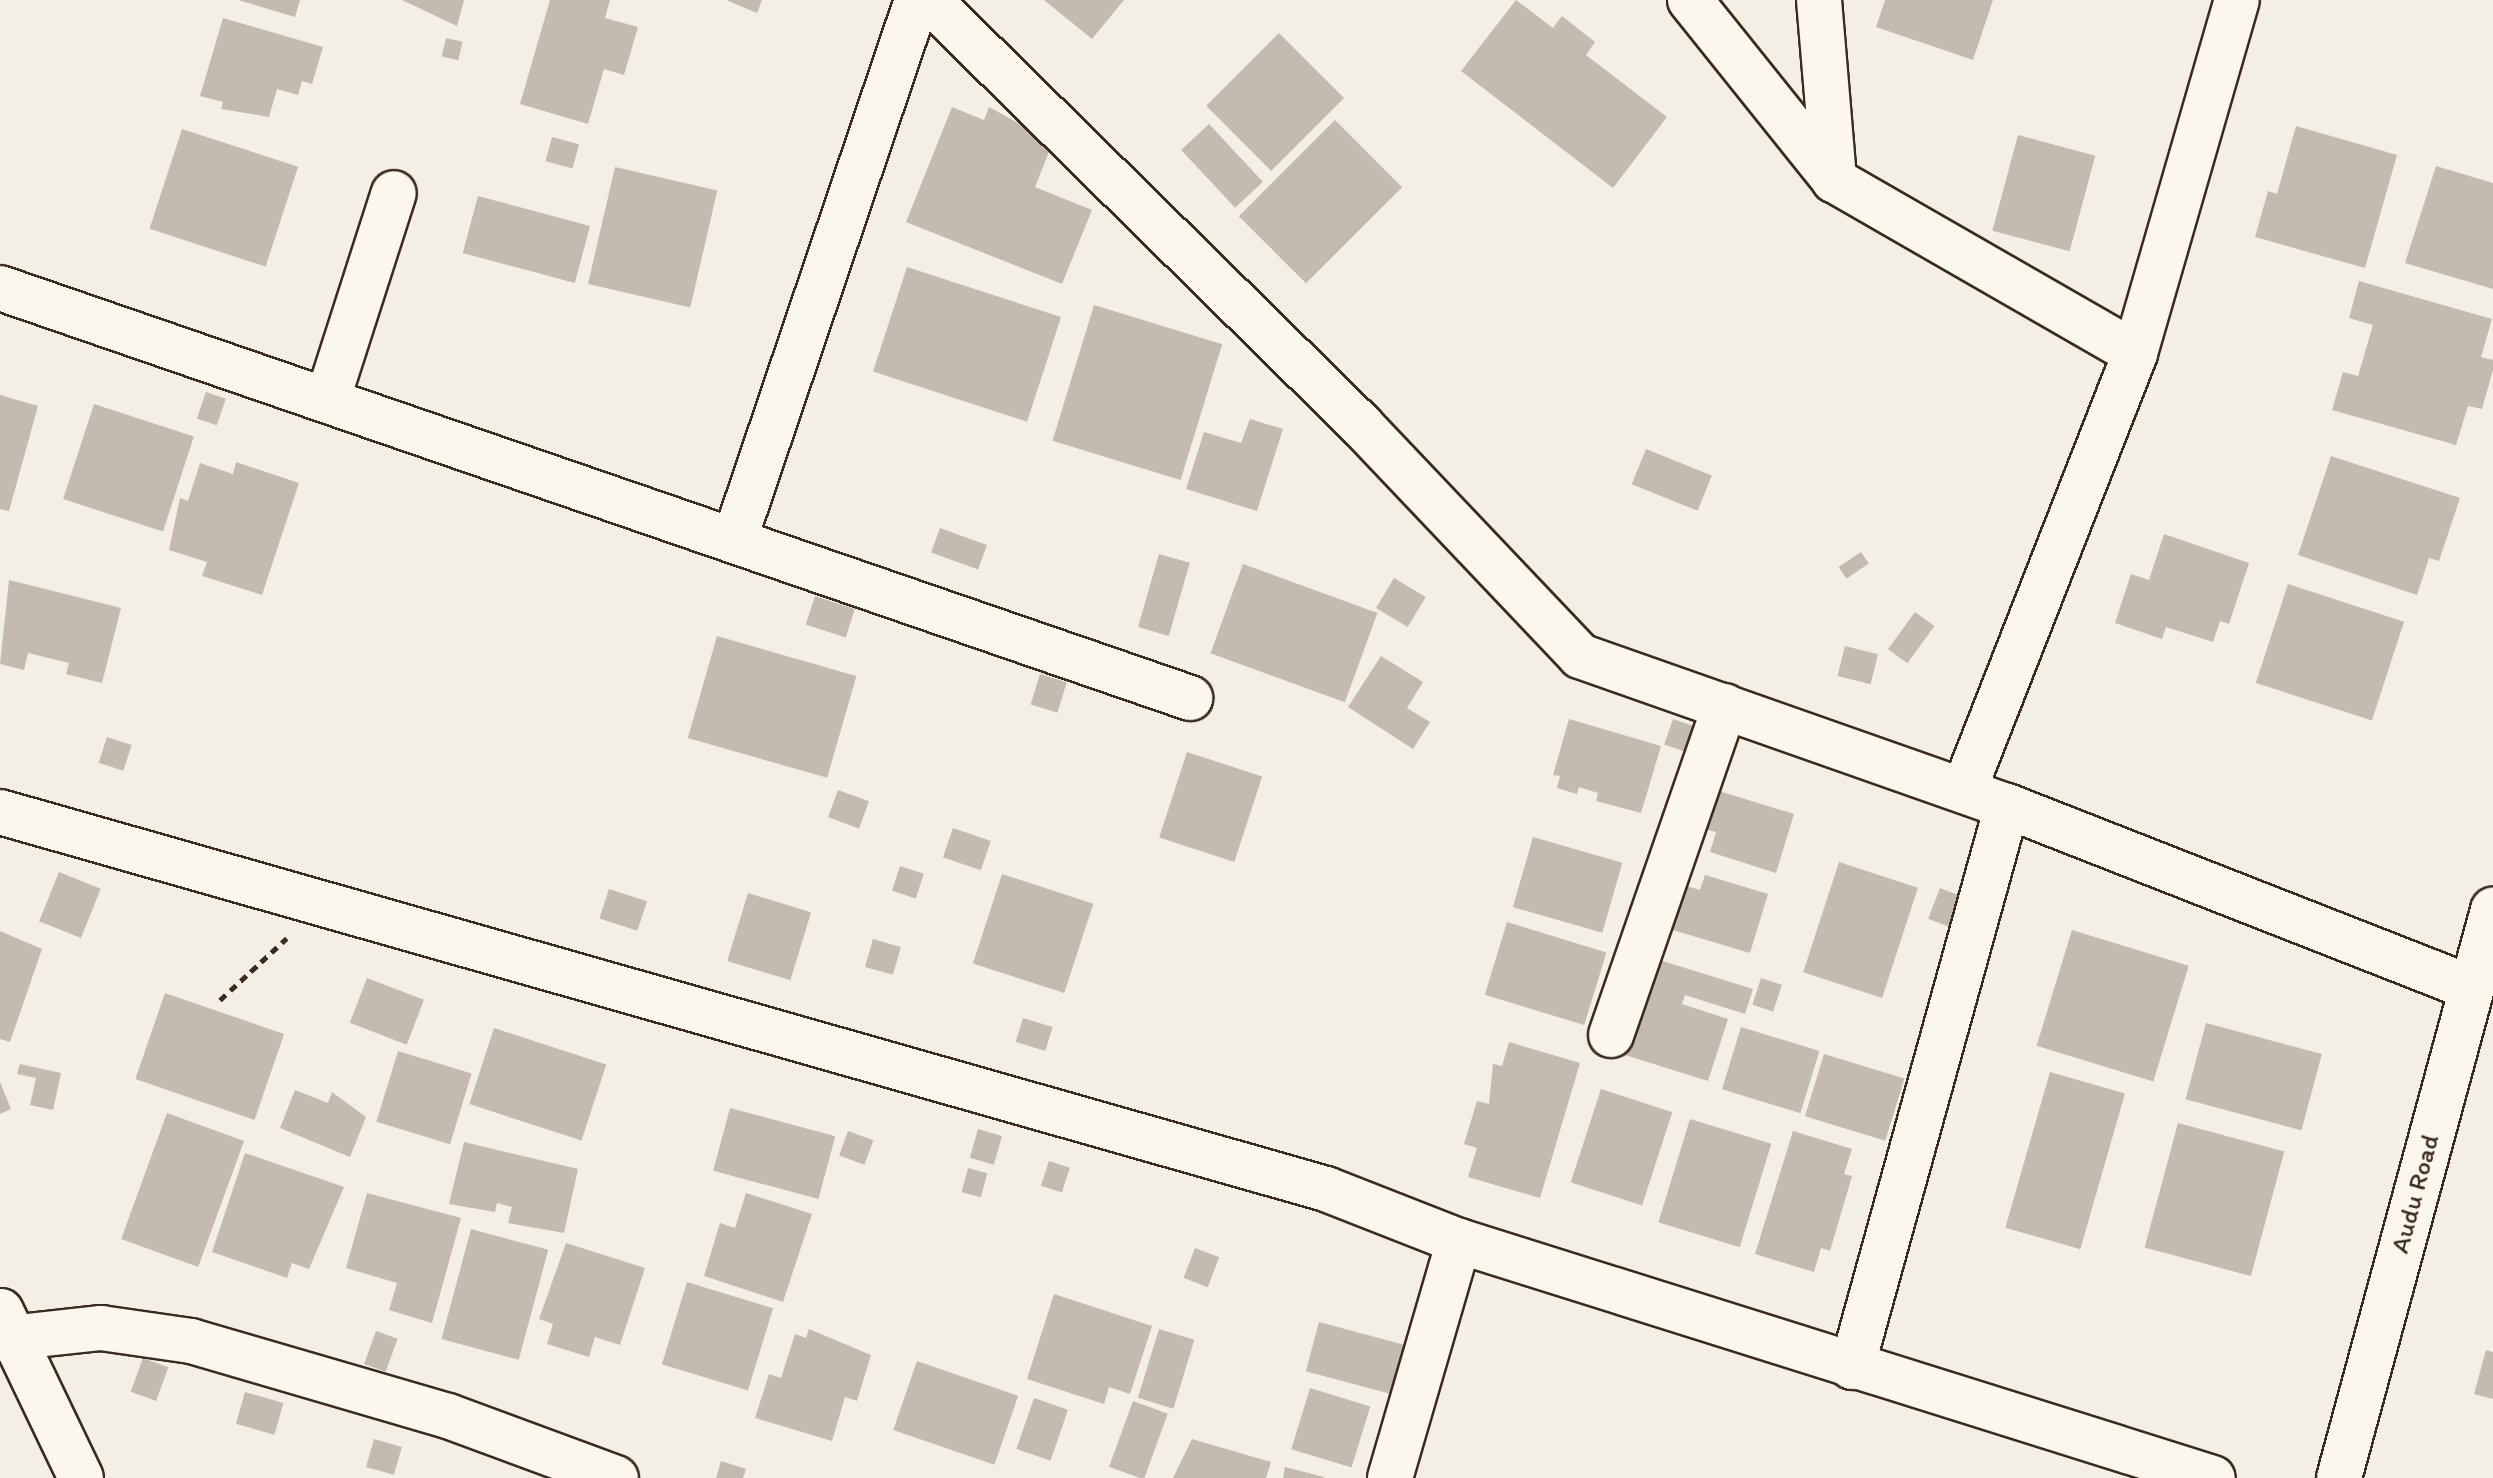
<!DOCTYPE html>
<html>
<head>
<meta charset="utf-8">
<style>
  body { margin:0 }
  #map { position:relative; width:2493px; height:1478px; overflow:hidden; background:#f3efe4; font-family:Itim,sans-serif }
  div>[style] { position:absolute }
  .building>* { inset:0; background:#c3bbb0; transform-origin:0 0 }
  .path>* { height:5px; margin-top:-2.5px; transform-origin:0; background:repeating-linear-gradient(90deg,#3b2a1e 0 8px,transparent 0 14px) }
  .roads { filter:drop-shadow(2px 0 #3b2a1e) drop-shadow(-2px 0 #3b2a1e) drop-shadow(0 2px #3b2a1e) drop-shadow(0 -2px #3b2a1e) }
  .minor>* { height:44px; margin:-22px; padding:0 22px; transform-origin:22px; border-radius:22px; background:#fbf7ec }
  span { translate:-50% -50%; white-space:nowrap; text-align:center; line-height:1.15; -webkit-text-stroke:8px #fbf7ec; paint-order:stroke }
  .street-label { font-size:26px; color:#3b2a1e }
</style>
</head>
<body>
<div id="map">
  <div class="building">
    <div style="clip-path:polygon(238px 0,300px 0,295px 17px)"></div>
    <div style="clip-path:polygon(402px 0,464px 0,457px 26px)"></div>
    <div style="clip-path:polygon(550px 0,610px 0,605px 18px,638px 27px,624px 75px,604px 69px,588px 124px,520px 104px)"></div>
    <div style="clip-path:polygon(726px 0,762px 0,757px 13px)"></div>
    <div style="clip-path:polygon(1044px 0,1124px 0,1092px 39px)"></div>
    <div style="clip-path:polygon(1516px 0,1553px 28px,1562px 16px,1595px 42px,1586px 55px,1667px 117px,1613px 188px,1461px 71px)"></div>
    <div style="clip-path:polygon(1885px 0,1993px 0,1973px 60px,1876px 27px)"></div>
    <div style="clip-path:polygon(223px 18px,323px 47px,312px 84px,302px 81px,298px 95px,277px 89px,269px 117px,221px 109px,223px 102px,200px 96px)"></div>
    <div style="left:1279px;top:33px;width:92px;height:103px;rotate:45deg"></div>
    <div style="left:446px;top:38px;width:17px;height:19px;rotate:13deg"></div>
    <div style="clip-path:polygon(952px 107px,984px 120px,989px 107px,1053px 142px,1035px 187px,1092px 210px,1062px 284px,906px 222px)"></div>
    <div style="left:1335px;top:120px;width:95px;height:136px;rotate:45deg"></div>
    <div style="left:1209px;top:124px;width:79px;height:38px;rotate:47deg"></div>
    <div style="clip-path:polygon(2296px 126px,2397px 155px,2365px 268px,2255px 237px,2268px 191px,2277px 194px)"></div>
    <div style="left:182px;top:129px;width:122px;height:105px;rotate:18deg"></div>
    <div style="left:2018px;top:135px;width:80px;height:99px;rotate:15deg"></div>
    <div style="left:552px;top:137px;width:28px;height:25px;rotate:15deg"></div>
    <div style="clip-path:polygon(2436px 166px,2493px 183px,2493px 289px,2405px 263px)"></div>
    <div style="left:615px;top:167px;width:105px;height:120px;rotate:13deg"></div>
    <div style="left:478px;top:196px;width:116px;height:59px;rotate:15deg"></div>
    <div style="left:907px;top:267px;width:162px;height:110px;rotate:18deg"></div>
    <div style="clip-path:polygon(2359px 281px,2492px 319px,2481px 357px,2493px 360px,2493px 370px,2482px 409px,2468px 406px,2456px 445px,2332px 410px,2343px 372px,2358px 376px,2373px 325px,2349px 318px)"></div>
    <div style="left:1094px;top:305px;width:134px;height:142px;rotate:17deg"></div>
    <div style="left:206px;top:392px;width:21px;height:28px;rotate:19deg"></div>
    <div style="clip-path:polygon(0 395px,38px 406px,9px 511px,0 509px)"></div>
    <div style="left:94px;top:404px;width:105px;height:100px;rotate:18deg"></div>
    <div style="clip-path:polygon(1250px 419px,1283px 429px,1257px 511px,1186px 489px,1204px 432px,1241px 443px)"></div>
    <div style="left:1646px;top:449px;width:71px;height:38px;rotate:22deg"></div>
    <div style="clip-path:polygon(2331px 456px,2460px 498px,2439px 561px,2429px 558px,2417px 595px,2298px 555px)"></div>
    <div style="clip-path:polygon(236px 462px,299px 483px,262px 595px,202px 576px,207px 562px,169px 550px,180px 498px,188px 501px,200px 463px,233px 474px)"></div>
    <div style="left:940px;top:528px;width:50px;height:26px;rotate:20deg"></div>
    <div style="clip-path:polygon(2164px 534px,2249px 563px,2229px 624px,2220px 621px,2213px 642px,2166px 627px,2162px 639px,2115px 623px,2131px 574px,2149px 580px)"></div>
    <div style="left:1861px;top:552px;width:14px;height:27px;rotate:56deg"></div>
    <div style="left:1159px;top:554px;width:32px;height:76px;rotate:16deg"></div>
    <div style="left:1243px;top:564px;width:143px;height:95px;rotate:20deg"></div>
    <div style="left:1394px;top:578px;width:37px;height:35px;rotate:31deg"></div>
    <div style="clip-path:polygon(9px 580px,121px 608px,102px 683px,66px 674px,69px 663px,28px 653px,24px 670px,0 664px)"></div>
    <div style="left:2288px;top:584px;width:122px;height:104px;rotate:18deg"></div>
    <div style="left:815px;top:596px;width:42px;height:30px;rotate:18deg"></div>
    <div style="left:1915px;top:612px;width:24px;height:46px;rotate:36deg"></div>
    <div style="left:717px;top:636px;width:145px;height:106px;rotate:16deg"></div>
    <div style="left:1845px;top:646px;width:34px;height:31px;rotate:14deg"></div>
    <div style="clip-path:polygon(1381px 656px,1423px 682px,1407px 708px,1430px 722px,1413px 749px,1348px 707px)"></div>
    <div style="left:1040px;top:674px;width:28px;height:32px;rotate:17deg"></div>
    <div style="clip-path:polygon(1569px 719px,1661px 746px,1641px 813px,1596px 801px,1598px 793px,1579px 787px,1577px 794px,1557px 788px,1560px 776px,1553px 775px)"></div>
    <div style="left:1673px;top:719px;width:40px;height:27px;rotate:19deg"></div>
    <div style="left:107px;top:737px;width:26px;height:27px;rotate:18deg"></div>
    <div style="left:1187px;top:752px;width:79px;height:90px;rotate:18deg"></div>
    <div style="clip-path:polygon(1709px 788px,1794px 814px,1776px 873px,1710px 852px,1716px 832px,1697px 827px)"></div>
    <div style="left:838px;top:790px;width:33px;height:29px;rotate:20deg"></div>
    <div style="left:953px;top:828px;width:40px;height:31px;rotate:19deg"></div>
    <div style="left:1533px;top:837px;width:93px;height:73px;rotate:16deg"></div>
    <div style="left:1839px;top:862px;width:83px;height:116px;rotate:18deg"></div>
    <div style="left:900px;top:866px;width:25px;height:26px;rotate:18deg"></div>
    <div style="left:59px;top:872px;width:45px;height:53px;rotate:22deg"></div>
    <div style="left:1002px;top:874px;width:96px;height:94px;rotate:18deg"></div>
    <div style="clip-path:polygon(1705px 875px,1768px 894px,1750px 953px,1666px 928px,1680px 884px,1700px 890px)"></div>
    <div style="left:1940px;top:888px;width:25px;height:33px;rotate:21deg"></div>
    <div style="left:609px;top:889px;width:40px;height:31px;rotate:18deg"></div>
    <div style="left:748px;top:893px;width:66px;height:71px;rotate:17deg"></div>
    <div style="left:1507px;top:922px;width:104px;height:76px;rotate:17deg"></div>
    <div style="left:2072px;top:930px;width:122px;height:121px;rotate:17deg"></div>
    <div style="clip-path:polygon(0 931px,42px 949px,10px 1042px,0 1039px)"></div>
    <div style="left:873px;top:939px;width:29px;height:29px;rotate:16deg"></div>
    <div style="clip-path:polygon(1640px 954px,1753px 989px,1745px 1014px,1685px 995px,1682px 1004px,1728px 1019px,1708px 1081px,1609px 1050px)"></div>
    <div style="left:367px;top:978px;width:61px;height:48px;rotate:21deg"></div>
    <div style="left:1761px;top:978px;width:22px;height:28px;rotate:18deg"></div>
    <div style="left:165px;top:993px;width:126px;height:91px;rotate:19deg"></div>
    <div style="left:1023px;top:1018px;width:31px;height:25px;rotate:17deg"></div>
    <div style="left:2206px;top:1023px;width:120px;height:79px;rotate:15deg"></div>
    <div style="left:1741px;top:1027px;width:82px;height:65px;rotate:17deg"></div>
    <div style="left:494px;top:1028px;width:118px;height:80px;rotate:18deg"></div>
    <div style="clip-path:polygon(1509px 1042px,1580px 1063px,1540px 1198px,1468px 1177px,1477px 1148px,1464px 1144px,1477px 1101px,1489px 1104px,1493px 1064px,1502px 1066px)"></div>
    <div style="left:398px;top:1051px;width:77px;height:74px;rotate:17deg"></div>
    <div style="left:1824px;top:1054px;width:84px;height:65px;rotate:17deg"></div>
    <div style="clip-path:polygon(20px 1064px,61px 1073px,53px 1110px,30px 1105px,36px 1078px,17px 1074px)"></div>
    <div style="left:2050px;top:1072px;width:78px;height:162px;rotate:16deg"></div>
    <div style="clip-path:polygon(0 1082px,11px 1109px,0 1114px)"></div>
    <div style="left:1601px;top:1089px;width:75px;height:98px;rotate:18deg"></div>
    <div style="clip-path:polygon(295px 1090px,328px 1103px,332px 1092px,366px 1117px,350px 1157px,280px 1128px)"></div>
    <div style="left:730px;top:1108px;width:109px;height:65px;rotate:15deg"></div>
    <div style="left:167px;top:1113px;width:82px;height:134px;rotate:20deg"></div>
    <div style="left:1690px;top:1119px;width:85px;height:108px;rotate:17deg"></div>
    <div style="left:2178px;top:1123px;width:110px;height:129px;rotate:15deg"></div>
    <div style="left:978px;top:1129px;width:25px;height:30px;rotate:16deg"></div>
    <div style="left:848px;top:1131px;width:27px;height:26px;rotate:20deg"></div>
    <div style="clip-path:polygon(1793px 1131px,1852px 1149px,1844px 1174px,1852px 1176px,1830px 1251px,1821px 1248px,1814px 1272px,1755px 1254px)"></div>
    <div style="clip-path:polygon(464px 1142px,578px 1169px,564px 1233px,508px 1223px,512px 1207px,497px 1203px,495px 1212px,449px 1204px)"></div>
    <div style="clip-path:polygon(245px 1153px,344px 1187px,309px 1269px,292px 1263px,287px 1278px,212px 1252px)"></div>
    <div style="left:1049px;top:1161px;width:22px;height:26px;rotate:18deg"></div>
    <div style="left:968px;top:1168px;width:20px;height:25px;rotate:15deg"></div>
    <div style="clip-path:polygon(367px 1193px,461px 1218px,432px 1323px,389px 1310px,397px 1283px,346px 1268px)"></div>
    <div style="clip-path:polygon(746px 1193px,812px 1214px,783px 1302px,704px 1276px,720px 1223px,735px 1228px)"></div>
    <div style="left:471px;top:1229px;width:80px;height:114px;rotate:15deg"></div>
    <div style="clip-path:polygon(566px 1243px,645px 1268px,620px 1345px,595px 1337px,589px 1357px,547px 1344px,553px 1324px,539px 1319px)"></div>
    <div style="left:1195px;top:1248px;width:26px;height:32px;rotate:21deg"></div>
    <div style="left:687px;top:1282px;width:90px;height:86px;rotate:17deg"></div>
    <div style="clip-path:polygon(1054px 1294px,1152px 1326px,1130px 1394px,1109px 1387px,1104px 1404px,1027px 1379px)"></div>
    <div style="left:1319px;top:1322px;width:91px;height:51px;rotate:15deg"></div>
    <div style="clip-path:polygon(809px 1329px,871px 1355px,857px 1401px,845px 1397px,832px 1441px,755px 1418px,769px 1374px,781px 1378px,795px 1334px,806px 1338px)"></div>
    <div style="left:1159px;top:1329px;width:37px;height:72px;rotate:17deg"></div>
    <div style="left:376px;top:1331px;width:23px;height:35px;rotate:20deg"></div>
    <div style="clip-path:polygon(2486px 1350px,2493px 1352px,2493px 1399px,2474px 1394px)"></div>
    <div style="left:143px;top:1358px;width:27px;height:36px;rotate:20deg"></div>
    <div style="left:917px;top:1361px;width:107px;height:73px;rotate:19deg"></div>
    <div style="left:1310px;top:1388px;width:63px;height:64px;rotate:17deg"></div>
    <div style="left:245px;top:1392px;width:40px;height:33px;rotate:16deg"></div>
    <div style="left:1034px;top:1398px;width:36px;height:54px;rotate:19deg"></div>
    <div style="left:1133px;top:1401px;width:37px;height:70px;rotate:20deg"></div>
    <div style="left:374px;top:1439px;width:29px;height:29px;rotate:16deg"></div>
    <div style="clip-path:polygon(1192px 1439px,1271px 1462px,1266px 1478px,1173px 1478px)"></div>
    <div style="clip-path:polygon(721px 1461px,746px 1469px,743px 1478px,716px 1478px)"></div>
    <div style="clip-path:polygon(1285px 1467px,1324px 1477px,1324px 1478px,1283px 1478px)"></div>
  </div>
  <div class="path">
    <div style="left:220px;top:1000px;width:91px;rotate:-42.8deg"></div>
  </div>
  <div class="roads">
    <div class="minor">
      <div style="left:929px;top:0;width:607px;rotate:44.53deg"></div>
      <div style="left:1362px;top:426px;width:317px;rotate:46.5deg"></div>
      <div style="left:1580px;top:656px;width:453px;rotate:19.4deg"></div>
      <div style="left:2007px;top:806px;width:497px;rotate:21.4deg"></div>
      <div style="left:1690px;top:0;width:231px;rotate:51.3deg"></div>
      <div style="left:1819px;top:0;width:181px;rotate:85.2deg"></div>
      <div style="left:1834px;top:180px;width:347px;rotate:29.9deg"></div>
      <div style="left:0;top:288px;width:1259px;rotate:19.01deg"></div>
      <div style="left:328px;top:398px;width:215px;rotate:-72.2deg"></div>
      <div style="left:734px;top:541px;width:571px;rotate:-71.31deg"></div>
      <div style="left:1964px;top:790px;width:469px;rotate:-68.6deg"></div>
      <div style="left:2135px;top:353px;width:367px;rotate:-73.9deg"></div>
      <div style="left:0;top:812px;width:1379px;rotate:15.87deg"></div>
      <div style="left:1326px;top:1189px;width:143px;rotate:21.4deg"></div>
      <div style="left:1459px;top:1241px;width:790px;rotate:17.45deg"></div>
      <div style="left:1611px;top:1035px;width:348px;rotate:-70.9deg"></div>
      <div style="left:1px;top:1311px;width:185px;rotate:64.4deg"></div>
      <div style="left:0;top:1339px;width:102px;rotate:-6.2deg"></div>
      <div style="left:101px;top:1328px;width:91px;rotate:8.2deg"></div>
      <div style="left:191px;top:1341px;width:268px;rotate:16.3deg"></div>
      <div style="left:448px;top:1416px;width:179px;rotate:20.3deg"></div>
      <div style="left:1852px;top:1367px;width:582px;rotate:-74.55deg"></div>
      <div style="left:1390px;top:1478px;width:247px;rotate:-73.8deg"></div>
      <div style="left:2339px;top:1478px;width:589px;rotate:-74.83deg"></div>
    </div>
  </div>
  <div class="street-label">
    <span style="left:2415px;top:1194px;rotate:-75deg">Audu Road</span>
  </div>
</div>
</body>
</html>
